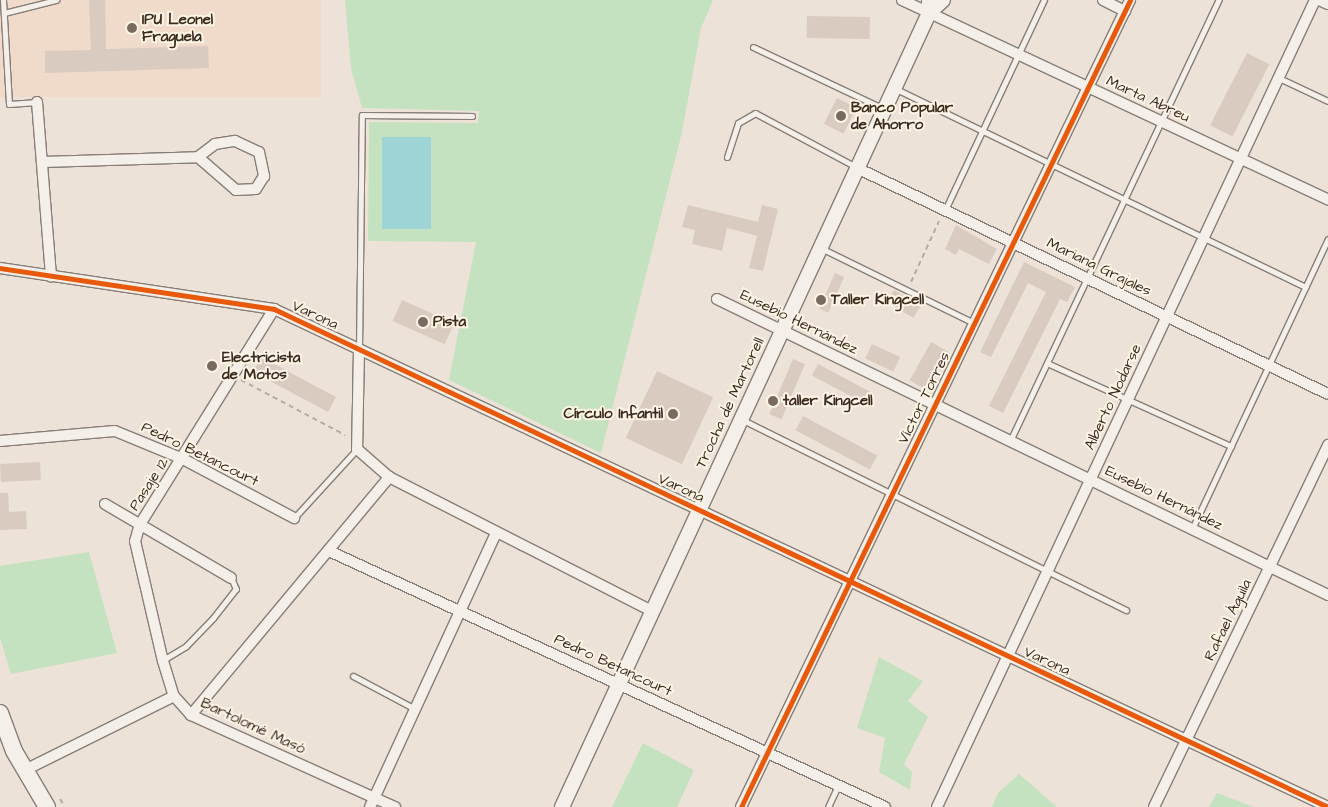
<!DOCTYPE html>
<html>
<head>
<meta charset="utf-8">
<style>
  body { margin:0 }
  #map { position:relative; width:1328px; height:807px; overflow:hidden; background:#ede2d8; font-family:"Architects Daughter",sans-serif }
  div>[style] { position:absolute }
  .built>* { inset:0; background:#f0daca; transform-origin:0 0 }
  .green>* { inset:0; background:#c4e2bf }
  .water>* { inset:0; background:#9fd4d6; transform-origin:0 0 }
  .building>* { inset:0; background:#dacbc1; transform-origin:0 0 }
  .path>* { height:2px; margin-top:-1px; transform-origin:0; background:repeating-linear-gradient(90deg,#b2aca6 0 5px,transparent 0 9px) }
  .roads { filter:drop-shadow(1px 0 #867e77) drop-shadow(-1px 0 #867e77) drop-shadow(0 1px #867e77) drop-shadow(0 -1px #867e77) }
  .lane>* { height:5px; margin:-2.5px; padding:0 2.5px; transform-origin:2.5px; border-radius:2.5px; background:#f4f0e9 }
  .street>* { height:10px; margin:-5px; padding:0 5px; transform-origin:5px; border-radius:5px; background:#f4f0e9 }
  .secondary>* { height:14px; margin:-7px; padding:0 7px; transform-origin:7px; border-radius:7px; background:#f4f0e9 }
  .primary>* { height:16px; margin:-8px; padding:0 8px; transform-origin:8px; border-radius:8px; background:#f4f0e9 }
  .cycleway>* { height:5px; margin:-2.5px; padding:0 2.5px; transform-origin:2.5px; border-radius:2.5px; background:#e8590c }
  .dots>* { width:14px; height:14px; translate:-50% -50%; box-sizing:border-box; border:2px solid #fcf5e5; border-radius:50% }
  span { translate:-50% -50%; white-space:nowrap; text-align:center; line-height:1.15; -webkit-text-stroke:4px #fcf5e5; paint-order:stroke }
  .poi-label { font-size:15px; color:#3b2a1e; font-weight:700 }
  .left { translate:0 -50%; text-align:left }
  .right { translate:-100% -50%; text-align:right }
  .street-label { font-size:15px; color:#3b2a1e }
</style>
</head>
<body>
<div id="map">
  <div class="built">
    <div style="left:0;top:0;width:321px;height:97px"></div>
  </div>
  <div class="green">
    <div style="clip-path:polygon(345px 0,713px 0,701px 28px,682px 132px,601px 453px,449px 380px,476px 242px,368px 241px,369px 122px,478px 123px,479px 111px,362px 108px,351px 68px)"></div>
    <div style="clip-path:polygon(89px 552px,117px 653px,11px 674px,0 638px,0 566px)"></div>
    <div style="clip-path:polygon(879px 657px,923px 681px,908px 701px,928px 717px,904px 764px,912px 772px,910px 790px,879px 772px,885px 738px,857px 728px)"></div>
    <div style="clip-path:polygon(643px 743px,694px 770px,677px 807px,612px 807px)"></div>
    <div style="clip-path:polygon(1019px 774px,1057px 807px,992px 807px,998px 793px)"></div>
    <div style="clip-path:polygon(1217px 793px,1254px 807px,1209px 807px)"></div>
  </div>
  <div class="water">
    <div style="left:431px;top:137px;width:92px;height:49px;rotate:90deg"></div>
  </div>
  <div class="building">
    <div style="clip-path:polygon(89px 0,105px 0,106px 49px,208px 46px,209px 68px,45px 73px,45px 51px,91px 50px)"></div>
    <div style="left:807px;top:16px;width:63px;height:22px;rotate:1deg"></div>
    <div style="left:1247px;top:53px;width:25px;height:81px;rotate:27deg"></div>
    <div style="left:837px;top:98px;width:22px;height:29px;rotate:27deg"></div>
    <div style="clip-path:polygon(688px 205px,758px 222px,762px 205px,778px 209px,763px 271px,749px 268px,757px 236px,727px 228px,722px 251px,692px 244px,695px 230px,682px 227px)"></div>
    <div style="clip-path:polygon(956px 225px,997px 249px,989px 264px,959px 249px,956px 255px,945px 249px)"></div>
    <div style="clip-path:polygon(1024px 262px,1075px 287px,1067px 302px,1060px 299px,1003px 413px,989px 406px,1046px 292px,1028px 283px,991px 357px,980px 352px)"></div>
    <div style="left:835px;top:273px;width:10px;height:39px;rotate:24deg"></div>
    <div style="left:894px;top:290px;width:31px;height:14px;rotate:31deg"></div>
    <div style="left:402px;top:300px;width:57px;height:23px;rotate:24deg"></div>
    <div style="left:931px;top:342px;width:21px;height:44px;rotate:29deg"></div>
    <div style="left:872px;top:344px;width:31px;height:16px;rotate:25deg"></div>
    <div style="left:261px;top:357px;width:85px;height:17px;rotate:28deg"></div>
    <div style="left:793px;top:359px;width:13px;height:60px;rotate:23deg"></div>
    <div style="left:818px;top:364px;width:64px;height:13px;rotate:28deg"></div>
    <div style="left:657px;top:371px;width:62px;height:74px;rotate:25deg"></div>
    <div style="left:803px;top:416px;width:84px;height:16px;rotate:28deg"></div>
    <div style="left:40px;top:462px;width:18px;height:40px;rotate:87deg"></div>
    <div style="clip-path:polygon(0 493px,8px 493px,9px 512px,26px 511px,27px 529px,0 530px)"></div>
  </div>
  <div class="path">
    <div style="left:911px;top:282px;width:67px;rotate:-65.3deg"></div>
    <div style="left:241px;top:380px;width:118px;rotate:27.9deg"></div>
    <div style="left:60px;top:799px;width:9px;rotate:58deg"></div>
  </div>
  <div class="roads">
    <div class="lane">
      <div style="left:3px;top:0;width:104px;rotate:86.7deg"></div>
      <div style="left:9px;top:104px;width:28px;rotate:-4deg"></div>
      <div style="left:4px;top:13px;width:54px;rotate:-14deg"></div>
      <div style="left:753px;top:47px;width:145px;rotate:25.3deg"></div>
      <div style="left:1279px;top:78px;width:54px;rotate:25.1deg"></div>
      <div style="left:894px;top:88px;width:457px;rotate:25.8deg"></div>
      <div style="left:727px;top:157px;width:36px;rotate:-72deg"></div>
      <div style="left:738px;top:123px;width:20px;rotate:-30deg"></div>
      <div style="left:755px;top:113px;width:115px;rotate:28.1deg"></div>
      <div style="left:945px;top:210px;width:232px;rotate:-64.8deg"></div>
      <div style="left:821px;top:248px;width:170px;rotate:26.1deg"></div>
      <div style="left:359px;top:349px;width:234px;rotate:-89.3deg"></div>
      <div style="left:362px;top:115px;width:110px;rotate:0.5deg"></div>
      <div style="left:1047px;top:363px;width:202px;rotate:24.3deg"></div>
      <div style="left:741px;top:419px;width:430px;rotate:26.4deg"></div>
      <div style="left:1010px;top:441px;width:488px;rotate:-64.7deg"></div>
      <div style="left:294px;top:518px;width:93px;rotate:-47.6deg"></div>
      <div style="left:1192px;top:529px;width:320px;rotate:-64.9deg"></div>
      <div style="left:163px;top:660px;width:27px;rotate:-31deg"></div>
      <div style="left:186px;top:646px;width:39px;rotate:-46deg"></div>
      <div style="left:213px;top:618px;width:37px;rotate:-52deg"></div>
      <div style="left:236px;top:589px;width:12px;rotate:-114deg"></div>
      <div style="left:353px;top:676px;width:70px;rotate:28deg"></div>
      <div style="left:828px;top:807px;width:23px;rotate:-65deg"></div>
    </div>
    <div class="street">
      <div style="left:902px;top:0;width:471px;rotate:25.1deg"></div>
      <div style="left:1103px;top:0;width:25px;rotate:27deg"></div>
      <div style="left:1319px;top:0;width:10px;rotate:24deg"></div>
      <div style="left:37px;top:102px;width:175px;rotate:85.4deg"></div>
      <div style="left:43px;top:162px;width:155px;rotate:-1.8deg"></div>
      <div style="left:198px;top:157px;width:21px;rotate:-37deg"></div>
      <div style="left:215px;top:144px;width:20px;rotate:-9deg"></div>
      <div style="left:235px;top:141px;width:26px;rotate:25deg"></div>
      <div style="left:259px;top:152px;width:25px;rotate:78deg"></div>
      <div style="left:264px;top:176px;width:15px;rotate:122deg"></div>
      <div style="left:256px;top:189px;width:20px;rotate:177deg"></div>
      <div style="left:236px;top:190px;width:50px;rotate:-139deg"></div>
      <div style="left:857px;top:168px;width:522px;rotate:25.63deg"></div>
      <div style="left:0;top:268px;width:277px;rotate:8.5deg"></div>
      <div style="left:274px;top:309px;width:1166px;rotate:25.29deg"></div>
      <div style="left:717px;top:299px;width:679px;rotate:25.85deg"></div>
      <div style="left:274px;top:309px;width:253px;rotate:121.9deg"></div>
      <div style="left:140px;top:524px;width:18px;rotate:106deg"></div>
      <div style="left:135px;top:541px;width:123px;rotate:76.9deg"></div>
      <div style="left:163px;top:661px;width:37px;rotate:73deg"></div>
      <div style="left:174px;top:696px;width:25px;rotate:48deg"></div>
      <div style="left:191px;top:715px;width:224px;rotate:24.3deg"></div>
      <div style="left:359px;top:349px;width:100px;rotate:91.1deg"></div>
      <div style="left:357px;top:449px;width:43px;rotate:41.2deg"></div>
      <div style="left:389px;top:477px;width:295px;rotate:27deg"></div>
      <div style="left:0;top:441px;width:115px;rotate:-5deg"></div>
      <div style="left:115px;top:431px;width:74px;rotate:22.4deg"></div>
      <div style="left:183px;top:459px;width:126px;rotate:28deg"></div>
      <div style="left:105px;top:504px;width:146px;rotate:30.4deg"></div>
      <div style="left:329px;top:551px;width:612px;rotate:24.72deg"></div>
      <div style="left:191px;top:715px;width:310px;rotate:-50.2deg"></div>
      <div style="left:25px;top:770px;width:166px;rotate:-26.4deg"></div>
      <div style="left:370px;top:807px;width:302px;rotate:-65.3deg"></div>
      <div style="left:741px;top:807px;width:896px;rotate:-64.26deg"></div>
      <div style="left:937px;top:807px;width:891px;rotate:-64.9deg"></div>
      <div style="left:1154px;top:807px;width:402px;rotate:-64.3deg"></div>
    </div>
    <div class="secondary">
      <div style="left:929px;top:13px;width:19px;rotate:-43deg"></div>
      <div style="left:562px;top:807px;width:875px;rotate:-65.19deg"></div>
      <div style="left:929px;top:13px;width:13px;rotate:-90deg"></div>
    </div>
    <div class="primary">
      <div style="left:0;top:713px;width:40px;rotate:69.8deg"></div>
      <div style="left:14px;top:751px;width:65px;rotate:59.5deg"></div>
    </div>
  </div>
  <div class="cycleway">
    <div style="left:0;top:268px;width:277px;rotate:8.5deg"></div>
    <div style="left:274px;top:309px;width:1166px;rotate:25.29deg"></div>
    <div style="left:741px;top:807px;width:896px;rotate:-64.26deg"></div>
  </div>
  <div class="dots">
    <div style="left:132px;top:28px;background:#796a5f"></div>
    <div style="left:841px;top:116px;background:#796a5f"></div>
    <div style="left:821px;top:300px;background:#796a5f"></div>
    <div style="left:423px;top:322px;background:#796a5f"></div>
    <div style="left:212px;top:366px;background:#796a5f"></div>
    <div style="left:773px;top:401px;background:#796a5f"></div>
    <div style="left:673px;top:414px;background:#796a5f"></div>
  </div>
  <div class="poi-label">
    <span class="left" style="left:142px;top:28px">IPU Leonel<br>Fraguela</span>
    <span class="left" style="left:851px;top:116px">Banco Popular<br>de Ahorro</span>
    <span class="left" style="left:831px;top:300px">Taller Kingcell</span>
    <span class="left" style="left:433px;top:322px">Pista</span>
    <span class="left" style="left:222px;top:366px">Electricista<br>de Motos</span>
    <span class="left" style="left:783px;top:401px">taller Kingcell</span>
    <span class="right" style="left:663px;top:414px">Círculo Infantil</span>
  </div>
  <div class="street-label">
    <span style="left:1148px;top:99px;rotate:25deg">Marta Abreu</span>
    <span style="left:1099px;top:267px;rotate:26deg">Mariana Grajales</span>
    <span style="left:315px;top:315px;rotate:25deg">Varona</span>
    <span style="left:799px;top:322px;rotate:26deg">Eusebio Hernández</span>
    <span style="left:1113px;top:397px;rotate:-65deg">Alberto Nodarse</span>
    <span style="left:924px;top:398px;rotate:-64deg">Víctor Torres</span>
    <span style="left:730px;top:403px;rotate:-65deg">Trocha de Martorell</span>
    <span style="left:200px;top:454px;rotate:26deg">Pedro Betancourt</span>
    <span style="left:149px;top:484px;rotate:-57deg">Pasaje 12</span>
    <span style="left:681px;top:488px;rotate:25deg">Varona</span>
    <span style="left:1164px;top:498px;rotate:26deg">Eusebio Hernández</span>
    <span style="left:1228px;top:620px;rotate:-64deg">Rafael Águila</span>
    <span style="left:1047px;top:661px;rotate:25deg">Varona</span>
    <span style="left:613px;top:665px;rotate:25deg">Pedro Betancourt</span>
    <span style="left:253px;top:726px;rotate:25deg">Bartolomé Masó</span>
  </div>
</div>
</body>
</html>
